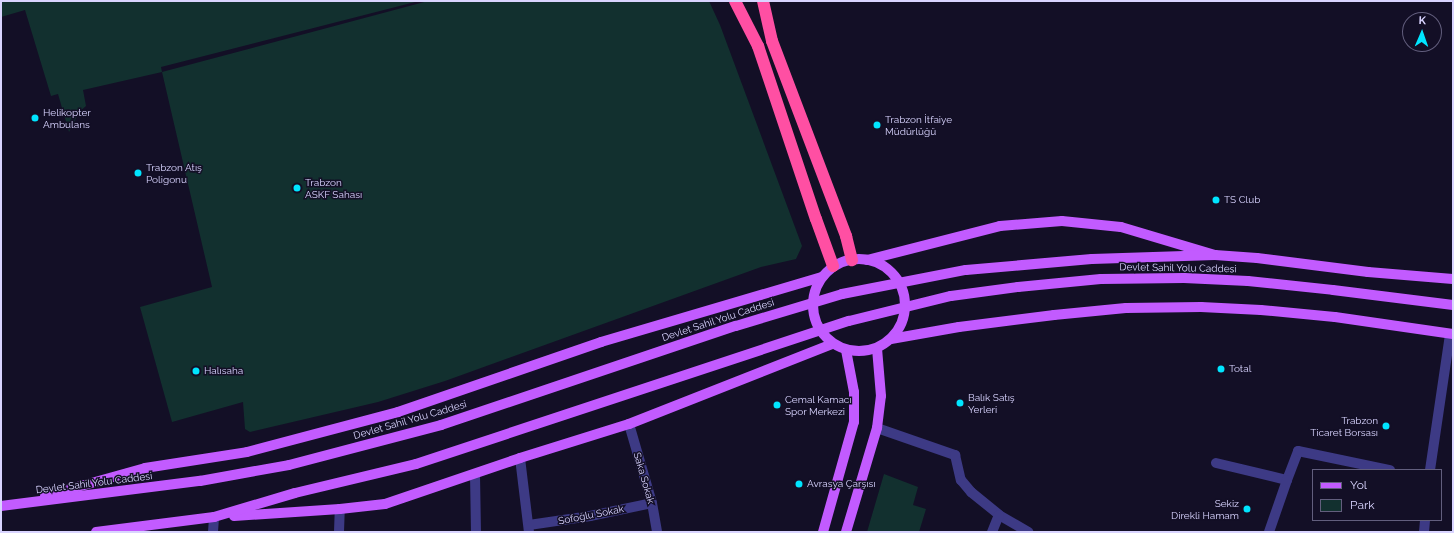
<!DOCTYPE html>
<html>
<head>
<meta charset="utf-8">
<style>
  body { margin:0 }
  #map { position:relative; width:1454px; height:533px; overflow:hidden; background:#130f26; font-family:Raleway,sans-serif }
  div>[style] { position:absolute }
  .green>* { inset:0; background:#12302f }
  .minor>* { height:10px; margin:-5px; padding:0 5px; transform-origin:5px; border-radius:5px; background:#3d3a85 }
  .major>* { height:10px; margin:-5px; padding:0 5px; transform-origin:5px; border-radius:5px; background:#c25bff }
  .major>.ring { margin:-5px; padding:0; box-sizing:content-box; background:none; border:10px solid #c25bff; border-radius:50% }
  .highway>* { height:12px; margin:-6px; padding:0 6px; transform-origin:6px; border-radius:6px; background:#ff4fa3 }
  .dots>* { width:11px; height:11px; translate:-50% -50%; box-sizing:border-box; border:2px solid #130f26; border-radius:50% }
  span { translate:-50% -50%; white-space:nowrap; text-align:center; line-height:1.15; -webkit-text-stroke:3px #130f26; paint-order:stroke }
  .poi-label { font-size:10px; color:#d9d4ff }
  .left { translate:0 -50%; text-align:left }
  .right { translate:-100% -50%; text-align:right }
  .street-label { font-size:10px; color:#d9d4ff }
  .frame { position:absolute; inset:0; border:2px solid #d9d4ff; pointer-events:none }
  .legend { position:absolute; left:1312px; top:469px; width:130px; height:52px; box-sizing:border-box; background:#130f26; border:1px solid #625e7d; margin:0; padding:5px 7px; list-style:none; font-size:12px; color:#d9d4ff }
  .legend li { display:flex; align-items:center; gap:8px; height:20px }
  .legend b { width:20px; border:1px solid #625e7d }
  .north { position:absolute; left:1402px; top:12px; width:40px; height:40px; box-sizing:border-box; background:#130f26; border:1px solid #625e7d; border-radius:50%; rotate:2deg; font-size:11px; font-weight:700; line-height:16px; text-align:center; color:#d9d4ff }
  .north::after { content:''; display:block; margin:auto; width:14px; height:18px; background:#00e5ff; clip-path:polygon(50% 0,100% 100%,50% 72%,0 100%) }
</style>
</head>
<body>
<div id="map">
  <div class="green">
    <div style="clip-path:polygon(1px 1px,419px 1px,161px 67px,162px 72px,428px 1px,709px 1px,720px 25px,802px 246px,796px 259px,761px 267px,445px 381px,378px 402px,250px 432px,245px 429px,243px 402px,172px 422px,140px 307px,212px 287px,162px 72px,83px 90px,86px 106px,79px 112px,69px 132px,58px 94px,51px 96px,25px 10px,1px 17px)"></div>
    <div style="clip-path:polygon(884px 474px,918px 487px,913px 505px,926px 509px,919px 532px,867px 532px)"></div>
  </div>
  <div class="minor">
    <div style="left:629px;top:424px;width:82px;rotate:73.8deg"></div>
    <div style="left:652px;top:503px;width:29px;rotate:80deg"></div>
    <div style="left:877px;top:428px;width:83px;rotate:19.1deg"></div>
    <div style="left:955px;top:455px;width:26px;rotate:77deg"></div>
    <div style="left:961px;top:480px;width:16px;rotate:50deg"></div>
    <div style="left:971px;top:492px;width:36px;rotate:39deg"></div>
    <div style="left:999px;top:515px;width:34px;rotate:30deg"></div>
    <div style="left:520px;top:458px;width:75px;rotate:83.1deg"></div>
    <div style="left:1216px;top:463px;width:73px;rotate:13.5deg"></div>
    <div style="left:1287px;top:480px;width:31px;rotate:-69deg"></div>
    <div style="left:1298px;top:451px;width:94px;rotate:11.7deg"></div>
    <div style="left:1430px;top:470px;width:137px;rotate:-81.6deg"></div>
    <div style="left:1450px;top:334px;width:3px;rotate:18deg"></div>
    <div style="left:475px;top:475px;width:57px;rotate:89deg"></div>
    <div style="left:529px;top:525px;width:62px;rotate:-8.4deg"></div>
    <div style="left:590px;top:516px;width:63px;rotate:-11.8deg"></div>
    <div style="left:213px;top:532px;width:15px;rotate:-86deg"></div>
    <div style="left:339px;top:532px;width:23px;rotate:-88deg"></div>
    <div style="left:992px;top:532px;width:18px;rotate:-68deg"></div>
    <div style="left:1269px;top:532px;width:55px;rotate:-70.9deg"></div>
    <div style="left:1424px;top:532px;width:12px;rotate:-85deg"></div>
  </div>
  <div class="major">
    <div class="ring" style="left:813px;top:259px;width:82px;height:82px"></div>
    <div style="left:867px;top:260px;width:137px;rotate:-14.3deg"></div>
    <div style="left:1000px;top:226px;width:62px;rotate:-4.6deg"></div>
    <div style="left:1062px;top:221px;width:59px;rotate:5.8deg"></div>
    <div style="left:1121px;top:227px;width:98px;rotate:16.6deg"></div>
    <div style="left:1215px;top:255px;width:42px;rotate:4.1deg"></div>
    <div style="left:1257px;top:258px;width:112px;rotate:7.2deg"></div>
    <div style="left:1368px;top:272px;width:85px;rotate:4.7deg"></div>
    <div style="left:891px;top:339px;width:69px;rotate:-10deg"></div>
    <div style="left:959px;top:327px;width:96px;rotate:-7.2deg"></div>
    <div style="left:1054px;top:315px;width:72px;rotate:-5.6deg"></div>
    <div style="left:1126px;top:308px;width:75px;rotate:-0.8deg"></div>
    <div style="left:1201px;top:307px;width:60px;rotate:2.9deg"></div>
    <div style="left:1261px;top:310px;width:74px;rotate:5.4deg"></div>
    <div style="left:1335px;top:317px;width:119px;rotate:8.2deg"></div>
    <div style="left:45px;top:496px;width:104px;rotate:-15.6deg"></div>
    <div style="left:145px;top:468px;width:103px;rotate:-8.9deg"></div>
    <div style="left:247px;top:452px;width:156px;rotate:-14.8deg"></div>
    <div style="left:398px;top:412px;width:215px;rotate:-19deg"></div>
    <div style="left:601px;top:342px;width:230px;rotate:-16.4deg"></div>
    <div style="left:1px;top:506px;width:201px;rotate:-7.2deg"></div>
    <div style="left:200px;top:481px;width:90px;rotate:-10.2deg"></div>
    <div style="left:289px;top:465px;width:157px;rotate:-14.7deg"></div>
    <div style="left:441px;top:425px;width:311px;rotate:-18.6deg"></div>
    <div style="left:736px;top:326px;width:111px;rotate:-16.8deg"></div>
    <div style="left:842px;top:294px;width:126px;rotate:-11deg"></div>
    <div style="left:966px;top:270px;width:126px;rotate:-5deg"></div>
    <div style="left:1092px;top:259px;width:123px;rotate:-1.9deg"></div>
    <div style="left:234px;top:516px;width:106px;rotate:-3.8deg"></div>
    <div style="left:340px;top:509px;width:45px;rotate:-6.3deg"></div>
    <div style="left:385px;top:504px;width:143px;rotate:-18.8deg"></div>
    <div style="left:520px;top:458px;width:114px;rotate:-17.3deg"></div>
    <div style="left:629px;top:424px;width:218px;rotate:-21.5deg"></div>
    <div style="left:96px;top:532px;width:119px;rotate:-7.2deg"></div>
    <div style="left:214px;top:517px;width:84px;rotate:-16.5deg"></div>
    <div style="left:295px;top:493px;width:124px;rotate:-13.5deg"></div>
    <div style="left:416px;top:464px;width:456px;rotate:-18.3deg"></div>
    <div style="left:849px;top:321px;width:105px;rotate:-13.8deg"></div>
    <div style="left:951px;top:296px;width:68px;rotate:-7.7deg"></div>
    <div style="left:1018px;top:287px;width:83px;rotate:-5.5deg"></div>
    <div style="left:1101px;top:279px;width:83px;rotate:-0.7deg"></div>
    <div style="left:1184px;top:278px;width:64px;rotate:2.7deg"></div>
    <div style="left:1248px;top:281px;width:85px;rotate:6deg"></div>
    <div style="left:1333px;top:290px;width:121px;rotate:7.1deg"></div>
    <div style="left:823px;top:532px;width:114px;rotate:-74.3deg"></div>
    <div style="left:854px;top:422px;width:30px;rotate:-90deg"></div>
    <div style="left:854px;top:392px;width:43px;rotate:-100.8deg"></div>
    <div style="left:846px;top:532px;width:109px;rotate:-73.4deg"></div>
    <div style="left:877px;top:428px;width:32px;rotate:-83deg"></div>
    <div style="left:881px;top:396px;width:48px;rotate:-94.8deg"></div>
  </div>
  <div class="highway">
    <div style="left:735px;top:1px;width:51px;rotate:62.9deg"></div>
    <div style="left:758px;top:46px;width:182px;rotate:71.5deg"></div>
    <div style="left:816px;top:219px;width:50px;rotate:70.1deg"></div>
    <div style="left:763px;top:1px;width:41px;rotate:77.3deg"></div>
    <div style="left:772px;top:41px;width:209px;rotate:69.2deg"></div>
    <div style="left:846px;top:236px;width:25px;rotate:76deg"></div>
  </div>
  <div class="dots">
    <div style="left:35px;top:118px;background:#00e5ff"></div>
    <div style="left:877px;top:125px;background:#00e5ff"></div>
    <div style="left:138px;top:173px;background:#00e5ff"></div>
    <div style="left:297px;top:188px;background:#00e5ff"></div>
    <div style="left:1216px;top:200px;background:#00e5ff"></div>
    <div style="left:1221px;top:369px;background:#00e5ff"></div>
    <div style="left:196px;top:371px;background:#00e5ff"></div>
    <div style="left:960px;top:403px;background:#00e5ff"></div>
    <div style="left:777px;top:405px;background:#00e5ff"></div>
    <div style="left:1386px;top:426px;background:#00e5ff"></div>
    <div style="left:799px;top:484px;background:#00e5ff"></div>
    <div style="left:1247px;top:509px;background:#00e5ff"></div>
  </div>
  <div class="poi-label">
    <span class="left" style="left:43px;top:118px">Helikopter<br>Ambulans</span>
    <span class="left" style="left:885px;top:125px">Trabzon İtfaiye<br>Müdürlüğü</span>
    <span class="left" style="left:146px;top:173px">Trabzon Atış<br>Poligonu</span>
    <span class="left" style="left:305px;top:188px">Trabzon<br>ASKF Sahası</span>
    <span class="left" style="left:1224px;top:200px">TS Club</span>
    <span class="left" style="left:1229px;top:369px">Total</span>
    <span class="left" style="left:204px;top:371px">Halısaha</span>
    <span class="left" style="left:968px;top:403px">Balık Satış<br>Yerleri</span>
    <span class="left" style="left:785px;top:405px">Cemal Kamacı<br>Spor Merkezi</span>
    <span class="right" style="left:1378px;top:426px">Trabzon<br>Ticaret Borsası</span>
    <span class="left" style="left:807px;top:484px">Avrasya Çarşısı</span>
    <span class="right" style="left:1239px;top:509px">Sekiz<br>Direkli Hamam</span>
  </div>
  <div class="street-label">
    <span style="left:1178px;top:268px;rotate:1deg">Devlet Sahil Yolu Caddesi</span>
    <span style="left:718px;top:320px;rotate:-18deg">Devlet Sahil Yolu Caddesi</span>
    <span style="left:410px;top:420px;rotate:-16deg">Devlet Sahil Yolu Caddesi</span>
    <span style="left:644px;top:478px;rotate:74deg">Saka Sokak</span>
    <span style="left:94px;top:483px;rotate:-7deg">Devlet Sahil Yolu Caddesi</span>
    <span style="left:591px;top:515px;rotate:-11deg">Sofoğlu Sokak</span>
  </div>
  <div class="frame"></div>
  <ul class="legend">
  <li><b style="height:5px;background:#c25bff"></b>Yol</li>
  <li><b style="height:11px;background:#12302f"></b>Park</li>
  </ul>
  <div class="north">K</div>
</div>
</body>
</html>
